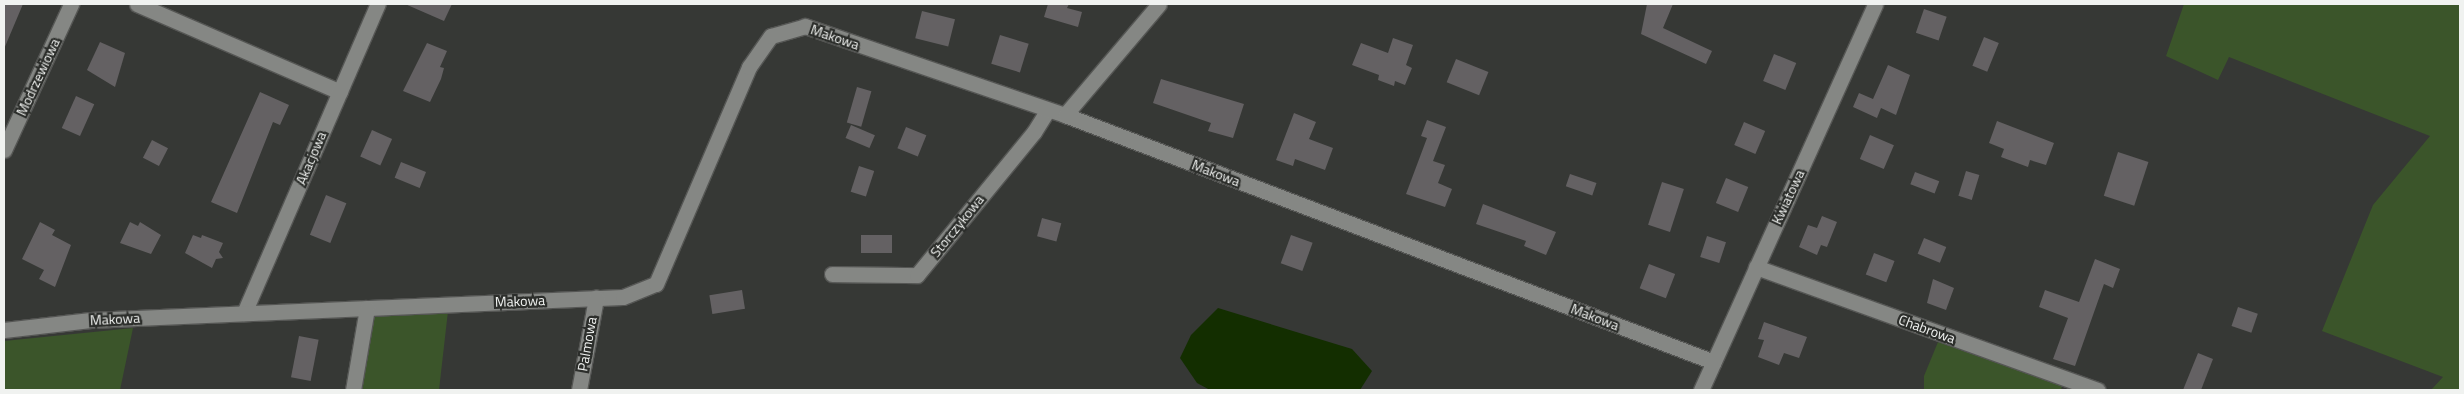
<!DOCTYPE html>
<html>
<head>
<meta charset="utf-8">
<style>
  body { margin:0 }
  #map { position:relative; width:2464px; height:394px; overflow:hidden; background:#363835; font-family:"Titillium Web",sans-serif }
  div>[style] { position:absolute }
  .green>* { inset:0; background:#3b552a }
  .water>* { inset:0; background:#132e00 }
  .building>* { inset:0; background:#646163; transform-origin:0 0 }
  .roads { filter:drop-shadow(1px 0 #555654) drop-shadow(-1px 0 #555654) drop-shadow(0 1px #555654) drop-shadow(0 -1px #555654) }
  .minor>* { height:15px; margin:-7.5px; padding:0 7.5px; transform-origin:7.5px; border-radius:7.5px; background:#858784 }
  span { translate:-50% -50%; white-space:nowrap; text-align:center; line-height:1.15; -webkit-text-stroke:4.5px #2c2e2b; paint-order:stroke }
  .street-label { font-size:14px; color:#f0f2f0 }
  .frame { position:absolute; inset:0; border:5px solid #f0f2f0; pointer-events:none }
</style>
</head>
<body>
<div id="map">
  <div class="green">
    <div style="clip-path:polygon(2184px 4px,2460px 4px,2460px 390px,2431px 390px,2443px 377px,2322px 331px,2373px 205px,2430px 136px,2229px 57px,2218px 80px,2166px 56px)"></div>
    <div style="clip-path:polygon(448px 311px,439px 390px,361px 390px,374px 316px)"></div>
    <div style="clip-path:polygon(133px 328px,120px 390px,4px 390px,4px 341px)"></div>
    <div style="clip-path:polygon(1938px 342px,2062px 386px,2061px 390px,1924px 390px,1924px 376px)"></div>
  </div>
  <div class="water">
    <div style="clip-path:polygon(1218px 308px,1352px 349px,1372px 371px,1360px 390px,1210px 390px,1197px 383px,1180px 358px,1191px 335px)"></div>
  </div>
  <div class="building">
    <div style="clip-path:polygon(4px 4px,23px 4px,4px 49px)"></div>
    <div style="clip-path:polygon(405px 4px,452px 4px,444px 21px)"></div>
    <div style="clip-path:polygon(1048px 4px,1069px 4px,1067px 8px,1082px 12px,1078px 27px,1044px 17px)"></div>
    <div style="clip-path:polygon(1647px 4px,1673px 4px,1663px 28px,1712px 51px,1706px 64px,1641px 34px)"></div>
    <div style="left:1924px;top:9px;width:24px;height:25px;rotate:19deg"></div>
    <div style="left:922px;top:11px;width:34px;height:28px;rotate:14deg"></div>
    <div style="left:1000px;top:35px;width:30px;height:30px;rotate:17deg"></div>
    <div style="left:1984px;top:37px;width:16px;height:31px;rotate:22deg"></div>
    <div style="clip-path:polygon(1393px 38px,1413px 45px,1406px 65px,1412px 68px,1405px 85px,1395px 81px,1394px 86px,1378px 80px,1379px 75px,1352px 65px,1361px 43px,1388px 53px)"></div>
    <div style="clip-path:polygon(100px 42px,125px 53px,115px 87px,87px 70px)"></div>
    <div style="clip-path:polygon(427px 43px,447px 51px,440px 67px,444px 68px,441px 79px,430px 102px,403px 91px)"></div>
    <div style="left:1774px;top:54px;width:24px;height:29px;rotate:22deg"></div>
    <div style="left:1456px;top:59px;width:35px;height:25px;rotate:22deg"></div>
    <div style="clip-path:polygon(1888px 65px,1910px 75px,1896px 115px,1881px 108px,1877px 118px,1853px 107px,1859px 93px,1873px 99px)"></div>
    <div style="clip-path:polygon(1161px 79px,1244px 104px,1233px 138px,1208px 131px,1211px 123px,1153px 103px)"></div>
    <div style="left:857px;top:87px;width:15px;height:37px;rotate:16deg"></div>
    <div style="clip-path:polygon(260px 92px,289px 105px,280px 125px,273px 122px,237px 213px,211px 202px)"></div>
    <div style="left:76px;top:96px;width:20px;height:35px;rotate:24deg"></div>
    <div style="clip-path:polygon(1294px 113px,1316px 122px,1309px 139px,1333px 148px,1325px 170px,1295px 159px,1293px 166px,1276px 160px)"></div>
    <div style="clip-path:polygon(1427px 120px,1446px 127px,1433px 161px,1445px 165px,1438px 183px,1452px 189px,1445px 207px,1406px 194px,1427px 138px,1421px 136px)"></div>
    <div style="clip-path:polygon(1997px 121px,2054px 143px,2046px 165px,2030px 160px,2028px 167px,2001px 157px,2004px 149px,1989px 143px)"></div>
    <div style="left:1744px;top:122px;width:23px;height:25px;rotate:23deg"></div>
    <div style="left:851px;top:125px;width:26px;height:14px;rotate:23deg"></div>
    <div style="left:906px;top:127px;width:22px;height:23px;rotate:22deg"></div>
    <div style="left:372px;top:130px;width:22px;height:29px;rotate:24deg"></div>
    <div style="left:1870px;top:135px;width:26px;height:26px;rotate:23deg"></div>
    <div style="left:152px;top:140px;width:18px;height:20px;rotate:27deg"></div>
    <div style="left:2118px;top:152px;width:32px;height:46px;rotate:18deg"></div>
    <div style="left:401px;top:162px;width:27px;height:17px;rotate:22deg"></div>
    <div style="left:859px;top:166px;width:16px;height:27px;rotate:18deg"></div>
    <div style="left:1966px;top:171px;width:14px;height:26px;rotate:17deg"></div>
    <div style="left:1915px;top:172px;width:26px;height:13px;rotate:21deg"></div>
    <div style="left:1570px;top:174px;width:28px;height:13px;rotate:19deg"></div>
    <div style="left:1726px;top:178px;width:24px;height:27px;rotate:22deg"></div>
    <div style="left:1662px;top:182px;width:23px;height:45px;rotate:18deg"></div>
    <div style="left:326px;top:195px;width:22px;height:43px;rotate:22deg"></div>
    <div style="clip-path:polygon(1483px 204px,1556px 232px,1546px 255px,1524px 246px,1526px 241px,1476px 224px)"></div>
    <div style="clip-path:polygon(1822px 216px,1837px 222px,1827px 247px,1821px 245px,1817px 255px,1799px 247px,1808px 225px,1817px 228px)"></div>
    <div style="left:1042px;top:218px;width:20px;height:19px;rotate:15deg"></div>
    <div style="clip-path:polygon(40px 222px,55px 230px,52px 235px,71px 245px,55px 287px,39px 279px,44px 270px,22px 259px)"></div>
    <div style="clip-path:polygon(130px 222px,138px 226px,140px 222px,161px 235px,151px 254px,120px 243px)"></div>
    <div style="clip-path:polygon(193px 235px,201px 238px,202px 235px,223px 243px,219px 252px,223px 258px,216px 259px,212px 268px,185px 253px)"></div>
    <div style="left:861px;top:235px;width:31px;height:18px"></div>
    <div style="left:1291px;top:235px;width:23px;height:30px;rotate:20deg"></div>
    <div style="left:1707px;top:236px;width:20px;height:22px;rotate:18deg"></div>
    <div style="left:1924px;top:238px;width:24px;height:17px;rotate:22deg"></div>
    <div style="left:1874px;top:253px;width:22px;height:23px;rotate:21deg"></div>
    <div style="clip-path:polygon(2095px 259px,2120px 269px,2113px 288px,2104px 284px,2075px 366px,2053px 359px,2068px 318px,2039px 307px,2045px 290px,2079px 302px)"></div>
    <div style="left:1649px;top:264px;width:28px;height:26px;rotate:21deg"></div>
    <div style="clip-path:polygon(1933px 279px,1954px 288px,1946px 310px,1927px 303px)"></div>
    <div style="left:742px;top:290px;width:19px;height:33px;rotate:81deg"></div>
    <div style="left:2238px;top:307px;width:21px;height:20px;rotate:19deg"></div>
    <div style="clip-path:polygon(1764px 322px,1807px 337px,1799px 358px,1784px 353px,1779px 365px,1758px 357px,1764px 340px,1758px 339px)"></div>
    <div style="left:299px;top:336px;width:20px;height:42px;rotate:11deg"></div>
    <div style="clip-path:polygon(2198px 353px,2213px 359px,2201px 390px,2183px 390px)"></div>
  </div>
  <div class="roads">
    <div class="minor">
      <div style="left:137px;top:4px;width:221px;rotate:23.4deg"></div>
      <div style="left:1065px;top:115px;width:145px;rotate:-49.7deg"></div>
      <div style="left:4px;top:150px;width:161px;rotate:-65.3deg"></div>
      <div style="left:1756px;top:267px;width:363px;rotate:19.8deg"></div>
      <div style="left:832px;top:274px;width:85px;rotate:0.7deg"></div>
      <div style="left:917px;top:275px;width:185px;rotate:-50.7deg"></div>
      <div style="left:1034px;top:132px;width:26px;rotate:-58deg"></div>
      <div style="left:244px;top:313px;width:337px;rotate:-66.6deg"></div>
      <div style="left:4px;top:330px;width:87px;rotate:-6.6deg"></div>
      <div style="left:90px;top:320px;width:533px;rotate:-2.47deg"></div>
      <div style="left:623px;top:297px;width:35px;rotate:-22deg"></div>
      <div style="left:656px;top:284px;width:236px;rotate:-66.8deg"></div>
      <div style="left:749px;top:67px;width:38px;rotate:-55deg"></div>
      <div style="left:771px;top:36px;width:35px;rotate:-16deg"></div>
      <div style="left:805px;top:26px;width:275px;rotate:18.9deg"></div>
      <div style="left:1065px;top:115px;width:694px;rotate:20.84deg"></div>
      <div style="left:353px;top:390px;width:83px;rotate:-80.3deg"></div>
      <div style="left:579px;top:390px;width:94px;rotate:-79.5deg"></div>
      <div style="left:1701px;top:390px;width:423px;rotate:-65.7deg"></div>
    </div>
  </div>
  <div class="street-label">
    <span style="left:835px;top:37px;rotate:19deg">Makowa</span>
    <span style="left:38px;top:77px;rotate:-65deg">Modrzewiowa</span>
    <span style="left:311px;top:158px;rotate:-67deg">Akacjowa</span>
    <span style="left:1216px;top:173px;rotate:21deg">Makowa</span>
    <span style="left:1788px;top:197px;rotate:-65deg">Kwiatowa</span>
    <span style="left:957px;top:226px;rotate:-51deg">Storczykowa</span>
    <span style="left:520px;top:301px;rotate:-2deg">Makowa</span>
    <span style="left:1595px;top:317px;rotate:21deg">Makowa</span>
    <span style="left:115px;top:319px;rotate:-3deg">Makowa</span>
    <span style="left:1927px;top:329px;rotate:20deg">Chabrowa</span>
    <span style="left:587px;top:344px;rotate:-80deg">Palmowa</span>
  </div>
  <div class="frame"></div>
</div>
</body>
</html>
